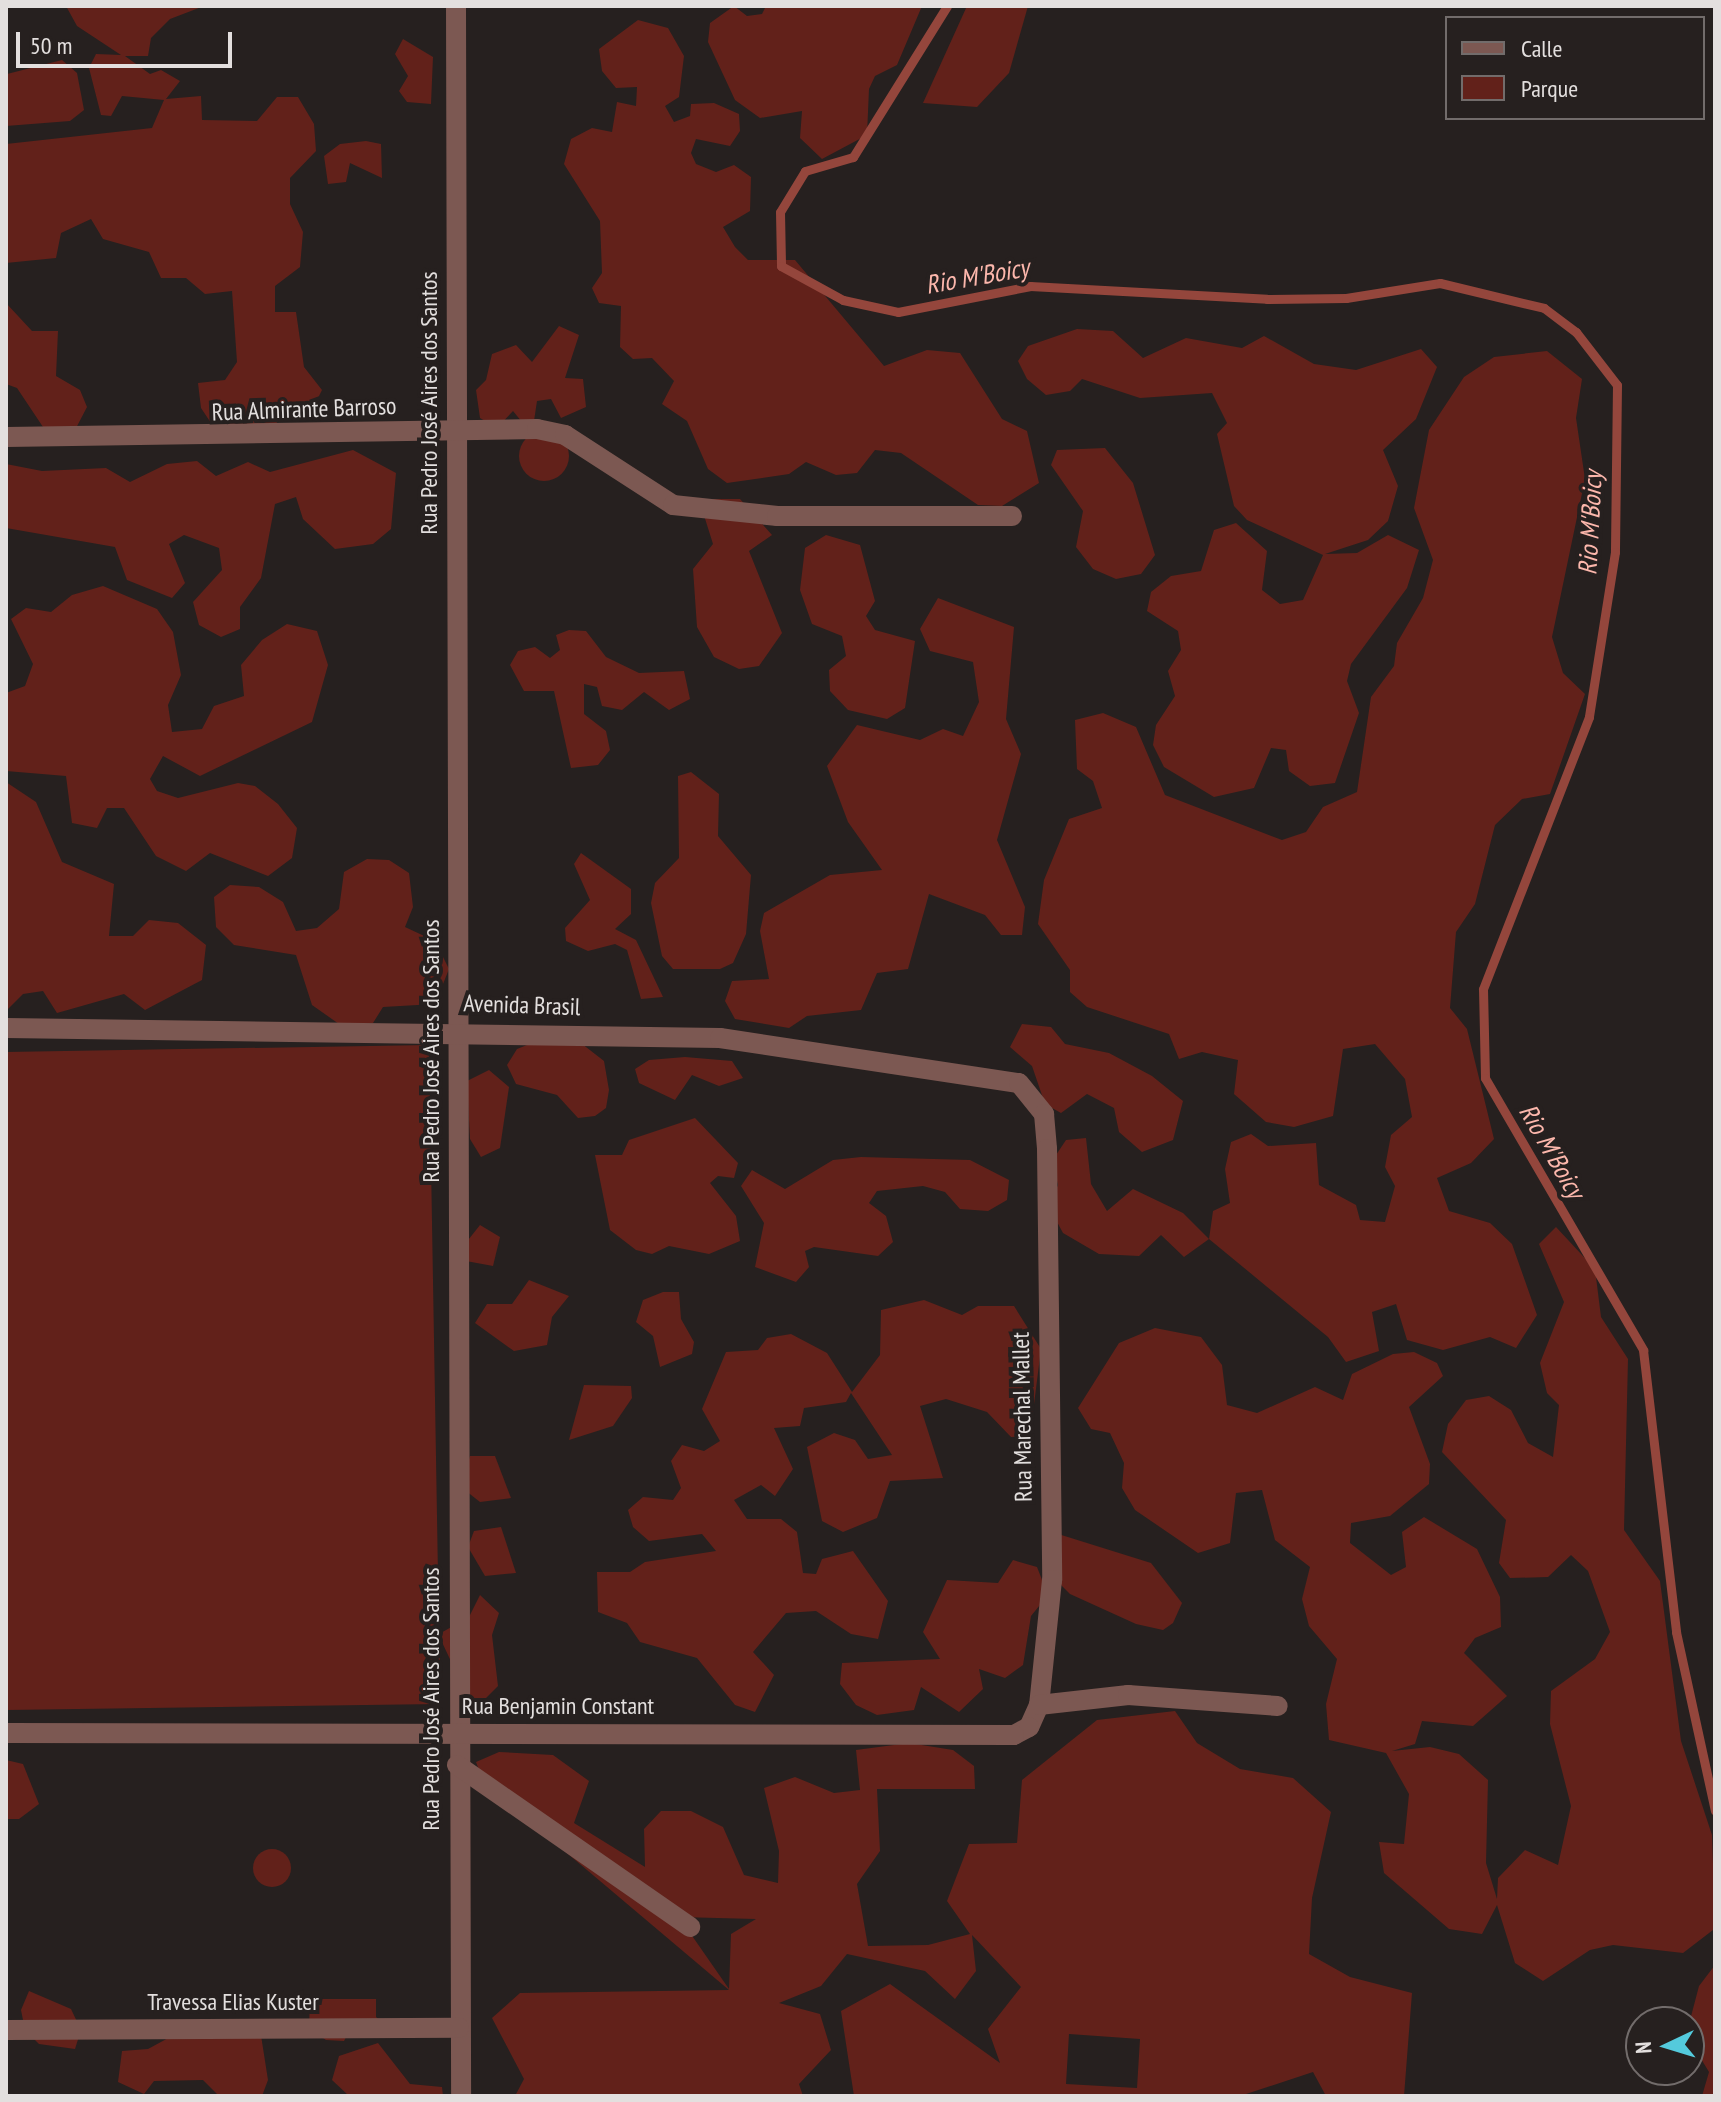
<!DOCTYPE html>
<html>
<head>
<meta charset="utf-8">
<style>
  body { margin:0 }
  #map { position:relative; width:1721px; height:2102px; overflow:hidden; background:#26201f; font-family:"PT Sans Narrow",sans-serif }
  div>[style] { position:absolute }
  .green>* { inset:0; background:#62211a }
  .round { border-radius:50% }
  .stream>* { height:9px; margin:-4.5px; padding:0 4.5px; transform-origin:4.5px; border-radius:4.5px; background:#94463c }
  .street>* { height:20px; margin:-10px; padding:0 10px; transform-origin:10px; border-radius:10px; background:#7c5852 }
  span { translate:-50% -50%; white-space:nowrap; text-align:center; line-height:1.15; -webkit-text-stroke:8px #26201f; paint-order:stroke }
  .street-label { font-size:24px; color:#e3dfde }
  .water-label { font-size:26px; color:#fcb7ac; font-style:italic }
  .frame { position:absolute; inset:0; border:8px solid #e3dfde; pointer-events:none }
  .legend { position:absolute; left:1445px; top:16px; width:260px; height:104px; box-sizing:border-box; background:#26201f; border:2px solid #726c6b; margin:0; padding:10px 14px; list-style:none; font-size:24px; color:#e3dfde }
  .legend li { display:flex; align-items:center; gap:16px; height:40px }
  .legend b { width:40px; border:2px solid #726c6b }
  .north { position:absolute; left:1625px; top:2006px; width:80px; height:80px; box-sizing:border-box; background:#26201f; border:2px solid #726c6b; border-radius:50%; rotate:266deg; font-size:22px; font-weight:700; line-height:32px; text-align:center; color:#e3dfde }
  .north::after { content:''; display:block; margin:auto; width:28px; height:36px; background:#54cadc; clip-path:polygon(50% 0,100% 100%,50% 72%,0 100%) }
  .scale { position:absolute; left:16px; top:32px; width:216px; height:36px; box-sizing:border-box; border:4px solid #e3dfde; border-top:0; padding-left:10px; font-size:24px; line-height:28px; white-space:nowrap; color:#e3dfde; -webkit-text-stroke:6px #26201f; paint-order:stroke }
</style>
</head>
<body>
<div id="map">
  <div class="green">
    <div style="clip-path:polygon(66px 6px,204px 6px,170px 19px,151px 38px,148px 56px,125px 56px,150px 74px,161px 70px,180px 81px,166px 99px,201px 96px,202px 120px,257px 121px,277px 97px,298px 97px,314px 124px,316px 151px,290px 178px,290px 204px,303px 232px,300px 267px,275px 286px,275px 312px,296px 312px,304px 367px,322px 390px,310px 414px,281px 414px,273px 430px,217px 432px,201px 408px,198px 383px,225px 380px,237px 362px,232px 291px,205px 294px,186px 278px,161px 278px,149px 252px,103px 239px,91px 219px,61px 233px,56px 258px,6px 263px,6px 144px,152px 128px,164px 100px,122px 96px,111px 116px,101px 115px,89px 68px,96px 54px,121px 55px,77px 26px)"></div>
    <div style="clip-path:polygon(734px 6px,747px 16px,762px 14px,766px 6px,922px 6px,897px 65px,875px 76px,869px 89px,867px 135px,822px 159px,800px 138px,802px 111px,760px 118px,735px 100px,708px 42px,710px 23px)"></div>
    <div style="clip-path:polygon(967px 6px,1028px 6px,1009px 73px,977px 107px,923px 103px)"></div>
    <div style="clip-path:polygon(638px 20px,668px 28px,684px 56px,679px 97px,665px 106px,674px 122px,690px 116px,691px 104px,714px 103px,739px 114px,740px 131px,730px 146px,696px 139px,691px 153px,696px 164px,716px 172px,734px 165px,751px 177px,750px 211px,723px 227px,735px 247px,748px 260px,795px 260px,884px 366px,927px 350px,960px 353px,1002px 419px,1027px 431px,1039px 483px,1002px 506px,978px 505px,901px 453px,875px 450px,857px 473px,836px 475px,806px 462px,789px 474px,727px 483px,708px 469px,687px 421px,662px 404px,674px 381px,652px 358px,633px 359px,620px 347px,621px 306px,599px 303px,592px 288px,602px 273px,600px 221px,564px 164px,571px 139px,592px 128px,612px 132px,617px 102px,636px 106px,637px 87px,616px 88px,602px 71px,599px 49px)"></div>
    <div style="clip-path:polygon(403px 39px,433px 57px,431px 104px,407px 102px,399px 91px,408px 76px,395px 54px)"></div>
    <div style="clip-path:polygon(62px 60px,77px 73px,84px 110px,70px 121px,6px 126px,7px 74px)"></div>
    <div style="clip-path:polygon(366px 141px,381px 144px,382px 178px,350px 163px,346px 182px,328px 184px,324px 156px,340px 144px)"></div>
    <div style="clip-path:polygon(6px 303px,32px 331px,58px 331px,56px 376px,80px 390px,87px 407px,74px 432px,47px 433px,17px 388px,6px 384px)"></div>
    <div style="clip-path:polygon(559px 326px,579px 335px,565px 378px,583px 379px,586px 407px,561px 418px,551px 399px,537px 401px,534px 421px,522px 422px,513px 411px,497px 428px,480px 418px,476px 390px,486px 380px,492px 354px,516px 345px,532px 362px)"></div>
    <div style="clip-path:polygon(1077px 329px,1113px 331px,1143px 358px,1186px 338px,1242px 348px,1264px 336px,1314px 364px,1356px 370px,1421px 349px,1437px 367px,1416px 419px,1383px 450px,1398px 486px,1388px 521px,1368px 540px,1325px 554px,1357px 553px,1388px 535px,1419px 550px,1407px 588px,1351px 664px,1347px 681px,1359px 713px,1335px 783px,1310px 786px,1289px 771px,1286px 750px,1271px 748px,1254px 788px,1214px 797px,1164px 767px,1153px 745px,1156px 725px,1175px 696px,1168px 671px,1181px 650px,1178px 631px,1147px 611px,1151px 592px,1171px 576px,1201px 571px,1214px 530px,1236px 523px,1267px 551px,1262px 590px,1280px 604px,1303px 600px,1323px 555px,1247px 520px,1234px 506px,1217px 434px,1227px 423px,1212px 393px,1140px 398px,1082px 379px,1070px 391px,1046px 395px,1027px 379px,1018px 361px,1028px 346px)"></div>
    <div style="clip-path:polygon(1547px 351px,1582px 379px,1576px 418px,1585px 479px,1552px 637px,1563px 673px,1585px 694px,1550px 794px,1522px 799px,1495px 825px,1475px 904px,1456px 932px,1450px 1008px,1467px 1029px,1494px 1139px,1471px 1163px,1437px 1178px,1449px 1211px,1490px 1223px,1512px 1244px,1537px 1315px,1516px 1348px,1490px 1337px,1443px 1350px,1407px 1340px,1396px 1304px,1372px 1312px,1379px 1351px,1346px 1362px,1328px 1337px,1209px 1239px,1184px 1257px,1161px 1235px,1139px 1256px,1099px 1254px,1063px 1233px,1049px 1207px,1058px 1185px,1052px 1161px,1066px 1140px,1086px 1138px,1091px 1184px,1107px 1211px,1133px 1189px,1183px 1213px,1209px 1239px,1213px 1211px,1230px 1203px,1225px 1169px,1231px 1142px,1251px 1134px,1268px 1146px,1316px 1143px,1319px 1185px,1356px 1205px,1360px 1220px,1385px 1222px,1395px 1186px,1385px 1167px,1391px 1135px,1412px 1117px,1405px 1079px,1375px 1044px,1343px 1049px,1333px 1116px,1294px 1127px,1266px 1122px,1234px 1094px,1238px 1060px,1202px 1052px,1179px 1059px,1169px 1034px,1087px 1007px,1070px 992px,1070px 970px,1038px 924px,1044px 880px,1069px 819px,1102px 808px,1093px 781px,1077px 769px,1075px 720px,1103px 713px,1136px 727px,1165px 795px,1282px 840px,1306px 832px,1323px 807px,1357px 792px,1371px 697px,1394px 666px,1397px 643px,1423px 598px,1433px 560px,1414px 508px,1429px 430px,1464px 377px,1494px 357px)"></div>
    <div class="round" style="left:519px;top:431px;width:50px;height:50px"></div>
    <div style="clip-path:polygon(1105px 448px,1133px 483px,1155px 555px,1141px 574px,1116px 579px,1093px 569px,1076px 547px,1083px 511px,1051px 465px,1057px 450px)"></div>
    <div style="clip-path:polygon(353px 450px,396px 473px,391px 529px,373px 544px,335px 549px,303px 519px,296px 497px,275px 504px,261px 578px,240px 607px,240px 629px,221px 637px,199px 625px,193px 602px,222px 570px,219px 548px,184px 535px,169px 544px,185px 583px,172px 598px,127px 580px,115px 547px,6px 528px,6px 464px,42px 471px,106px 468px,130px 482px,167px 464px,197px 461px,216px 476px,248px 462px,270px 472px)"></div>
    <div style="clip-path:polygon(713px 499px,740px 499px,772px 535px,749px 551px,782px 633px,759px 666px,739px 669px,714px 657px,697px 627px,693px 569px,713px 544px,702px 509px)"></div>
    <div style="clip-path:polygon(826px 535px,860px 545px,875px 601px,866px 616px,875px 630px,915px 641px,905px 708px,887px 719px,848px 710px,830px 691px,829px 670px,846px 656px,842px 636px,812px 624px,800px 590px,805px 548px)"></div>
    <div style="clip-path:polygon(103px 586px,157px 609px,173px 632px,181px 675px,168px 705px,172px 732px,202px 729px,214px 706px,244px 696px,241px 665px,262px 640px,287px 624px,317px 631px,328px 665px,312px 722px,200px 776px,163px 756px,150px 779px,157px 791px,178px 798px,238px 783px,255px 786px,278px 804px,297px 828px,292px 858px,268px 876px,210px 853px,186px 871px,156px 856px,124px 808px,107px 808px,97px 828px,72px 823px,66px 776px,6px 771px,6px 693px,25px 686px,33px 664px,11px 619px,26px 608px,51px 612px,72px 595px)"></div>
    <div style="clip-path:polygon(938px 598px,1014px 627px,1006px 719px,1021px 754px,997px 840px,1025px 907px,1022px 935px,1001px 935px,985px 915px,929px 894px,908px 969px,877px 973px,861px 1010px,807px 1016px,789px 1028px,735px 1019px,725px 1001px,732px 981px,769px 979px,760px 931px,764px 913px,830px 875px,882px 870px,848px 822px,827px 766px,857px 725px,920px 740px,943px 729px,963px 736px,979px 702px,973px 662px,930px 651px,920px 629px)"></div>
    <div style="clip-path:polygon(569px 630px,586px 631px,606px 657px,639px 673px,684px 671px,690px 699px,669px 710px,644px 692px,622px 710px,602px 706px,597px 687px,584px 684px,584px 714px,606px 731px,610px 750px,598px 765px,571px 768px,554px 691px,524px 691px,510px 665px,518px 651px,535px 647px,550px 658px,560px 650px,556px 635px)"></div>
    <div style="clip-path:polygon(691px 772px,719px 794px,718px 836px,751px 875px,746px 934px,733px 963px,720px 969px,673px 969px,662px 956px,651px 903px,655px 883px,679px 858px,678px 776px)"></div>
    <div style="clip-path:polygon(6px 782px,36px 802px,62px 862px,114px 884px,109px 936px,133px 936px,149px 920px,178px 923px,206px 945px,202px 980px,145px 1010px,124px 994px,57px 1013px,43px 991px,23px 994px,6px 1011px)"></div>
    <div style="clip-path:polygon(581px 853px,631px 889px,631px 914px,615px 929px,636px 940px,663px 997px,641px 999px,627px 950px,615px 944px,588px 951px,566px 941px,565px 928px,590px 900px,574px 864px)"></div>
    <div style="clip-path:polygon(367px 859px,389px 860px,409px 873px,413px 907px,405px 927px,435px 941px,449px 969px,435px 1004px,383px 1007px,373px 1023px,339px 1024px,312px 1005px,296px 955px,234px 945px,216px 927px,214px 897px,230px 885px,259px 887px,283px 902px,296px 931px,317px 928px,339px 909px,344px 872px)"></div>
    <div style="clip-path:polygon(1022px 1024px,1051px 1027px,1065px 1044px,1109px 1053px,1152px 1076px,1183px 1101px,1173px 1140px,1142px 1152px,1119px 1132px,1114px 1108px,1087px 1094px,1061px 1113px,1045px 1104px,1032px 1066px,1010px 1047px)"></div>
    <div style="clip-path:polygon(547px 1037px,577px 1040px,604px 1061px,609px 1090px,606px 1108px,595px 1116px,578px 1118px,557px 1095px,516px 1084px,507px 1065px,517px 1049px)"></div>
    <div style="clip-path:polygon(429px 1045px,439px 1634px,469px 1617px,480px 1595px,499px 1613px,492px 1635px,498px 1686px,484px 1700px,456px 1697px,456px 1672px,440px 1638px,440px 1704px,6px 1710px,6px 1052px)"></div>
    <div style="clip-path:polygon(685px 1057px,732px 1061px,743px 1078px,719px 1086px,692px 1075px,675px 1100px,639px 1083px,635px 1069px,649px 1060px)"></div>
    <div style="clip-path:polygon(489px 1070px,509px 1087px,500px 1148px,481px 1157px,470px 1139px,467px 1081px)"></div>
    <div style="clip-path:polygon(695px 1118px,738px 1163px,734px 1178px,718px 1176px,710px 1183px,736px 1216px,740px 1241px,709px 1254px,669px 1246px,652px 1254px,636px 1250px,610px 1230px,595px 1155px,622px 1155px,629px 1140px)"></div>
    <div style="clip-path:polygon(861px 1157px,970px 1160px,1009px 1180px,1007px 1200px,988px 1211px,960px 1209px,945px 1192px,923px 1186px,877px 1191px,869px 1203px,886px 1216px,893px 1242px,878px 1256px,814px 1247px,805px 1251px,809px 1267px,796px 1282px,755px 1267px,764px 1223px,741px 1186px,752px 1170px,785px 1189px,833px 1160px)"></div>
    <div style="clip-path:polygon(480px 1225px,500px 1237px,493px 1266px,466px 1261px,461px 1249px)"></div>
    <div style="clip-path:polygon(1556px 1227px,1595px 1269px,1601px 1317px,1628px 1359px,1624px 1530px,1660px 1581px,1681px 1741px,1712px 1835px,1715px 1921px,1713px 1930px,1683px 1953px,1613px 1945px,1590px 1950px,1543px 1981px,1515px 1963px,1497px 1905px,1482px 1934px,1449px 1929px,1384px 1873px,1379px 1842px,1404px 1844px,1409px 1794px,1386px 1753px,1329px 1740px,1326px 1704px,1337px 1659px,1309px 1626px,1302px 1599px,1310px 1567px,1275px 1540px,1262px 1490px,1236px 1493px,1230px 1543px,1198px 1553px,1135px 1510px,1122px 1488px,1124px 1463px,1110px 1433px,1091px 1429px,1078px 1408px,1119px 1343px,1155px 1328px,1201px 1337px,1222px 1365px,1227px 1405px,1257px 1413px,1315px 1387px,1343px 1400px,1352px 1374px,1393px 1354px,1414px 1352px,1437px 1363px,1443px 1376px,1409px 1407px,1430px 1464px,1429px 1484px,1390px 1516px,1351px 1523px,1350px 1543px,1391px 1575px,1406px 1567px,1402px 1532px,1424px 1517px,1477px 1549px,1500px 1597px,1501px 1627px,1475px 1638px,1464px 1653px,1507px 1696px,1473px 1726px,1422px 1721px,1415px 1744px,1392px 1751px,1430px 1747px,1459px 1754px,1488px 1780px,1486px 1863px,1497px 1899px,1498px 1878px,1525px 1850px,1558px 1865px,1571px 1806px,1550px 1724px,1551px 1691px,1595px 1659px,1610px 1632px,1588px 1571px,1571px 1555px,1548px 1577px,1510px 1578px,1499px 1563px,1506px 1520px,1442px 1452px,1448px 1424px,1466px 1400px,1489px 1396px,1511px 1410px,1528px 1443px,1553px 1457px,1559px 1405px,1547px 1393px,1540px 1363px,1564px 1302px,1539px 1244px)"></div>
    <div style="clip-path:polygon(529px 1280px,569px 1296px,552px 1317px,547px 1345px,514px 1351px,475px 1323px,487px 1304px,512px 1304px)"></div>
    <div style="clip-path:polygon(663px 1292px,679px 1292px,681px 1319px,694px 1342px,692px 1354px,660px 1367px,653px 1336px,636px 1322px,643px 1300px)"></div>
    <div style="clip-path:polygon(924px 1300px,962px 1315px,978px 1306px,1014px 1306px,1041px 1349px,1030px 1436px,1011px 1437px,987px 1412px,946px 1399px,920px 1406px,943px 1478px,890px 1481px,877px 1518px,843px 1532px,822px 1521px,807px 1447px,834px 1433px,855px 1440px,868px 1459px,892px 1455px,851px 1393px,846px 1402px,804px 1408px,800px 1426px,774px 1428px,793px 1469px,775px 1496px,761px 1485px,734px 1500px,747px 1519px,781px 1519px,797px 1532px,803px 1573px,816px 1574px,822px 1559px,853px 1551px,888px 1601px,878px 1639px,851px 1634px,816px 1611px,786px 1613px,753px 1652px,774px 1675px,755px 1712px,735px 1705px,697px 1658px,640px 1642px,627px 1623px,598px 1612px,597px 1572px,630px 1572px,645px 1562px,716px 1551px,702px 1534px,649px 1541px,633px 1527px,628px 1510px,643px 1497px,673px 1500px,681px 1488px,671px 1461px,682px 1445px,704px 1451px,720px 1441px,702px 1409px,726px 1352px,758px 1350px,767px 1338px,791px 1334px,827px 1353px,852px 1392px,880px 1355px,881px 1310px)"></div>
    <div style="clip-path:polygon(584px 1385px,631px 1386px,632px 1398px,613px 1426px,569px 1440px)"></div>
    <div style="clip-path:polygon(470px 1456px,495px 1456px,511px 1498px,480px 1502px,461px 1487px)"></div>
    <div style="clip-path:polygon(501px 1527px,516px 1573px,485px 1576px,468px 1547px,474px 1531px)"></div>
    <div style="clip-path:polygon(1055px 1533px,1151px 1563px,1182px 1603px,1173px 1623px,1163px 1630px,1136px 1624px,1070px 1594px,1057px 1581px)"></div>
    <div style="clip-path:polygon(1013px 1560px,1037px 1567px,1048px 1595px,1031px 1616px,1023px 1665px,1005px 1678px,979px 1669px,983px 1689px,959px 1712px,921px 1687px,914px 1710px,877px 1715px,856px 1705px,840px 1684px,842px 1663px,940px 1659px,923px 1632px,947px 1580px,998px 1583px)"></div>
    <div style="clip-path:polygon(evenodd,1175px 1711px,1197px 1743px,1240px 1769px,1293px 1778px,1331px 1812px,1312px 1898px,1309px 1954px,1350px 1977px,1412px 1993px,1404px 2096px,1326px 2096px,1313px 2072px,1240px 2096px,854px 2096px,841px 2011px,890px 1984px,1000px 2063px,988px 2029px,1021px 1987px,972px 1935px,976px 1971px,955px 1999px,925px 1971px,847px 1954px,821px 1986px,779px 2003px,820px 2014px,831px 2050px,799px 2084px,803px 2096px,515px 2096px,524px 2079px,492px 2018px,520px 1993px,729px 1990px,529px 1821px,489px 1797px,476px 1762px,499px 1752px,553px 1755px,589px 1781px,574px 1823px,645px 1867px,644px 1829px,661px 1811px,691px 1811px,723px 1827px,744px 1875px,778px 1883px,779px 1851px,764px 1788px,795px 1777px,834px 1793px,860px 1790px,856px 1750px,909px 1743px,953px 1750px,974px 1766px,975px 1789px,877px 1789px,880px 1851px,857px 1884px,868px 1946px,928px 1945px,970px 1934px,947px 1901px,969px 1844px,1017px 1843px,1022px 1780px,1097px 1720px,1175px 1711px,679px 1917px,756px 1919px,731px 1934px,729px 1989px,679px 1917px,1175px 1711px,1069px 2034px,1140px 2039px,1137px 2088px,1066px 2084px,1069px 2034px)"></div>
    <div style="clip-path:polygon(6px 1760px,23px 1764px,39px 1804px,19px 1819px,6px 1819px)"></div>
    <div class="round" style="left:253px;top:1849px;width:38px;height:38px"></div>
    <div style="clip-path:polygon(1715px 1965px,1715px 2096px,1702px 2096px,1709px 2072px,1689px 2039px,1689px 2024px,1699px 1986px)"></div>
    <div style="clip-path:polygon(29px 1991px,71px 2009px,81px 2030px,75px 2049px,39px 2044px,25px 2030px,21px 2010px)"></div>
    <div style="clip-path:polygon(310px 1999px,376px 1999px,376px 2017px,388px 2028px,350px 2029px,344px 2041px,326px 2040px,309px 2029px)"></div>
    <div style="clip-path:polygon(260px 2029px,268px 2080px,262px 2096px,219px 2096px,203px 2080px,154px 2081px,144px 2094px,118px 2082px,122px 2051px,148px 2049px,183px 2030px)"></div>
    <div style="clip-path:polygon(378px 2043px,410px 2084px,442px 2087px,443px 2096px,349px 2096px,332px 2080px,339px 2056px)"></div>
  </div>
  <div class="stream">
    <div style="left:947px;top:6px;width:178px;rotate:121.9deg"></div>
    <div style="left:853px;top:157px;width:50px;rotate:163.7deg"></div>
    <div style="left:805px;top:171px;width:48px;rotate:121.4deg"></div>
    <div style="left:780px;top:212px;width:54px;rotate:88.9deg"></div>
    <div style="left:781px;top:266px;width:71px;rotate:28.7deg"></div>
    <div style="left:843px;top:300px;width:56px;rotate:12.3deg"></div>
    <div style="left:898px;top:312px;width:135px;rotate:-11.1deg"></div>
    <div style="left:1030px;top:286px;width:237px;rotate:3.1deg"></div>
    <div style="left:1267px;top:299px;width:79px;rotate:-0.7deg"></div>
    <div style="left:1346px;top:298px;width:95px;rotate:-9.1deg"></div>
    <div style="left:1440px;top:283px;width:107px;rotate:13.5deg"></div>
    <div style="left:1544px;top:308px;width:40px;rotate:37deg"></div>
    <div style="left:1576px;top:332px;width:67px;rotate:52.3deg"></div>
    <div style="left:1617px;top:385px;width:167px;rotate:90.7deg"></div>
    <div style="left:1615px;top:552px;width:167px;rotate:99deg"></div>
    <div style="left:1589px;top:717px;width:292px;rotate:111.3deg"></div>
    <div style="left:1483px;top:989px;width:89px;rotate:88.7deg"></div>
    <div style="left:1485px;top:1078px;width:315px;rotate:59.8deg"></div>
    <div style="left:1643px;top:1350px;width:284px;rotate:83.3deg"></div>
    <div style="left:1676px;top:1632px;width:183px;rotate:77.7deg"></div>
  </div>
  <div class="street">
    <div style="left:456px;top:6px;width:2090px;rotate:89.86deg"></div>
    <div style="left:6px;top:437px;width:531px;rotate:-0.86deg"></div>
    <div style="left:537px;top:429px;width:29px;rotate:12deg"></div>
    <div style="left:565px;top:435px;width:129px;rotate:32.9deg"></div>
    <div style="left:673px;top:505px;width:105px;rotate:6deg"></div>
    <div style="left:777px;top:516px;width:235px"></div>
    <div style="left:6px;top:1028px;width:714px;rotate:0.8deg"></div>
    <div style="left:720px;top:1038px;width:302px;rotate:8.6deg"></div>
    <div style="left:1019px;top:1083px;width:40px;rotate:51deg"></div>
    <div style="left:1044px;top:1114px;width:35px;rotate:85deg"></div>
    <div style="left:1047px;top:1149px;width:431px;rotate:89.3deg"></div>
    <div style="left:1052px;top:1580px;width:126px;rotate:95.9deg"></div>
    <div style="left:1039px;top:1705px;width:24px;rotate:114deg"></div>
    <div style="left:1029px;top:1727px;width:17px;rotate:152deg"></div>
    <div style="left:1014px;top:1735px;width:1008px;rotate:-179.89deg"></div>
    <div style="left:1039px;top:1705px;width:90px;rotate:-6.4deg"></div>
    <div style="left:1128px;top:1695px;width:150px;rotate:4.2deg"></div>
    <div style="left:457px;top:1765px;width:284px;rotate:34.8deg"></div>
    <div style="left:6px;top:2030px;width:453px;rotate:-0.3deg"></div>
  </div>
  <div class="street-label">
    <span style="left:429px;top:403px;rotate:-90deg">Rua Pedro José Aires dos Santos</span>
    <span style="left:304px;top:409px;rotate:-2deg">Rua Almirante Barroso</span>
    <span style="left:522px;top:1005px;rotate:2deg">Avenida Brasil</span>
    <span style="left:431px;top:1051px;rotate:-90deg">Rua Pedro José Aires dos Santos</span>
    <span style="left:1022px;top:1417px;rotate:-91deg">Rua Marechal Mallet</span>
    <span style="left:431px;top:1699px;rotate:-90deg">Rua Pedro José Aires dos Santos</span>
    <span style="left:558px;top:1706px">Rua Benjamin Constant</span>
    <span style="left:233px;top:2002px">Travessa Elias Kuster</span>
  </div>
  <div class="water-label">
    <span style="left:977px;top:276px;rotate:-10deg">Rio M'Boicy</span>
    <span style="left:1590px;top:523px;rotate:-87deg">Rio M'Boicy</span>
    <span style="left:1552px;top:1151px;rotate:60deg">Rio M'Boicy</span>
  </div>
  <div class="frame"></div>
  <ul class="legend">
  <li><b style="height:10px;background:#7c5852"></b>Calle</li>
  <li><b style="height:22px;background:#62211a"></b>Parque</li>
  </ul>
  <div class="north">N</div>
  <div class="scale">50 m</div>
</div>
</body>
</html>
